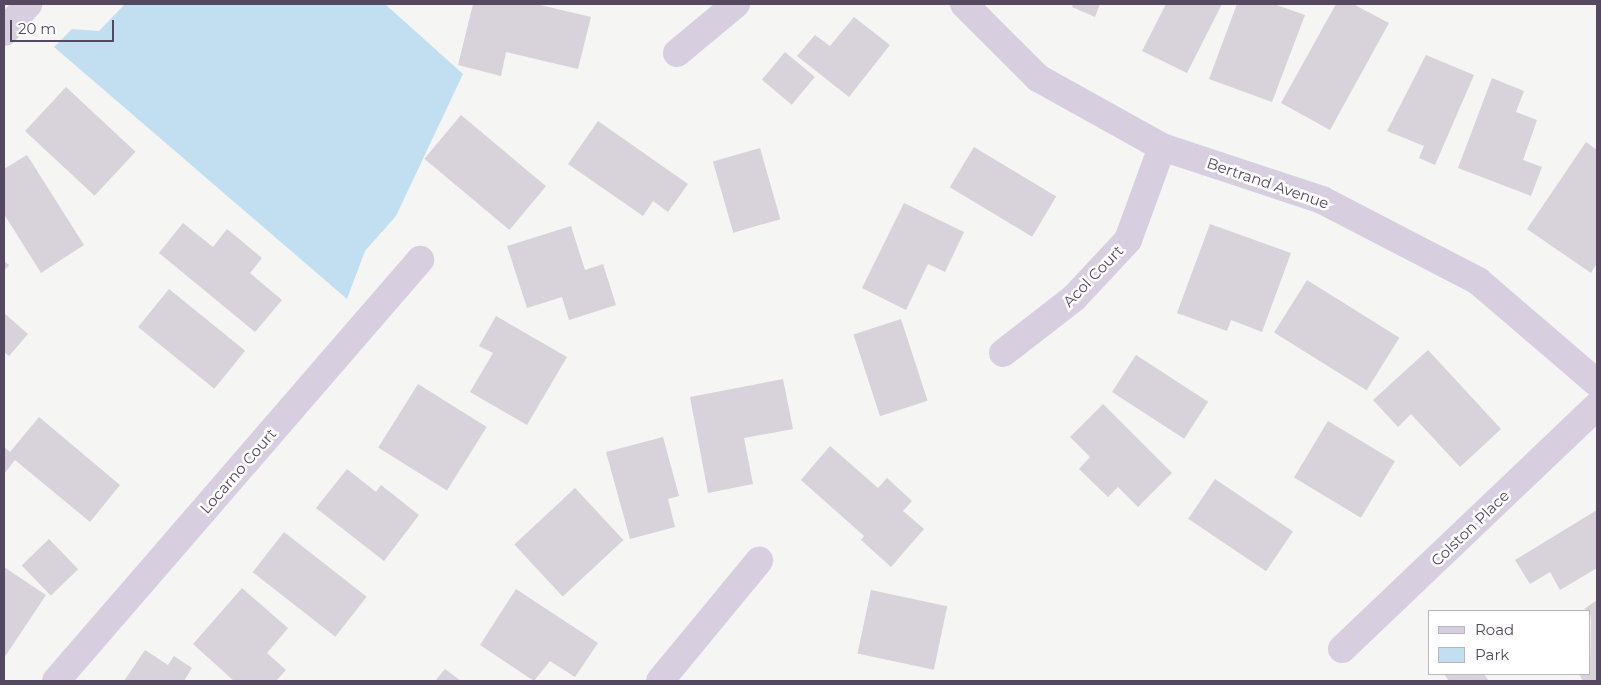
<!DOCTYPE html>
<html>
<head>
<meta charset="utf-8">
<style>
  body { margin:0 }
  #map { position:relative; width:1601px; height:685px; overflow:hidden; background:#f5f5f3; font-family:Montserrat,sans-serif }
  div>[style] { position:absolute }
  .green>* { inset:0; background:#c2dff2 }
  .building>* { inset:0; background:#d8d2da; transform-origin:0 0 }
  .minor>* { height:28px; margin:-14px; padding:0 14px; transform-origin:14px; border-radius:14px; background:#d7cfdf }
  span { translate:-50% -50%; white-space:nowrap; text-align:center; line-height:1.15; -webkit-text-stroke:5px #fff; paint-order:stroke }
  .street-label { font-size:15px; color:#554962 }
  .frame { position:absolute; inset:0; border:5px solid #554962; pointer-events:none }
  .legend { position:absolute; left:1428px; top:610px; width:162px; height:65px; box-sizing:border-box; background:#fff; border:1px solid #bbb6c0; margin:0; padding:6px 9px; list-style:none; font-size:15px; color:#554962 }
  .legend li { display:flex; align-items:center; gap:10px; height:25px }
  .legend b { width:25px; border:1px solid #bbb6c0 }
  .scale { position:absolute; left:10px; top:20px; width:104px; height:22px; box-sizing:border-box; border:2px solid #554962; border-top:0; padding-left:6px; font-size:15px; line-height:18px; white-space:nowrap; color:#554962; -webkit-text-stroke:4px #fff; paint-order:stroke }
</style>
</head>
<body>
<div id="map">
  <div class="green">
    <div style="clip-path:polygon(125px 4px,385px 4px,463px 74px,396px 216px,365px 251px,347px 299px,54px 47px,72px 29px,99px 31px)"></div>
  </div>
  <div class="building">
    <div style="clip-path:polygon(473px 4px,536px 4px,591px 17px,578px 69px,506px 52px,501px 76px,458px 65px)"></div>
    <div style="clip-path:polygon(1073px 4px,1100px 4px,1095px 17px,1072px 7px)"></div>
    <div style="clip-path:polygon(1166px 4px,1222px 4px,1187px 73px,1142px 51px)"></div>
    <div style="clip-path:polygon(1237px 4px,1274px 4px,1305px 15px,1272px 102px,1209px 79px)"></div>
    <div style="clip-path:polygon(1336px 4px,1353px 4px,1389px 23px,1330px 130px,1281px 103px)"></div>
    <div style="clip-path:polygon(854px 17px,890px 45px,849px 97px,797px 56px,815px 35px,830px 46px)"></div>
    <div style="left:785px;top:52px;width:39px;height:36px;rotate:40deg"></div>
    <div style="clip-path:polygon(1426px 55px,1474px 75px,1435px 165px,1419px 158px,1424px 146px,1387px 131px)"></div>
    <div style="clip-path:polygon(1492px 78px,1524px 91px,1516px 112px,1537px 120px,1523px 160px,1542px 167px,1531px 196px,1458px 168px)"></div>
    <div style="left:66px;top:87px;width:95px;height:60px;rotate:43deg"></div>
    <div style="left:461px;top:115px;width:111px;height:57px;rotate:40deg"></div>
    <div style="clip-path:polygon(598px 121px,688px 184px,668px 212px,653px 201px,643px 216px,568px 164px)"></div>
    <div style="clip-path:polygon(1586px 142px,1597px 150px,1597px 263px,1591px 273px,1527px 229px)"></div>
    <div style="left:974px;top:147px;width:96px;height:47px;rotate:31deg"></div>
    <div style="left:760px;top:148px;width:74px;height:49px;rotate:74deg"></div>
    <div style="clip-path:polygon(27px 155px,84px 245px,41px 273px,4px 214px,4px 169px)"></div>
    <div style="clip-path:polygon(904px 203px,964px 232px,945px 272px,928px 264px,906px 310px,862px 288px)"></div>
    <div style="clip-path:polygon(183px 223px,213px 247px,227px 229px,262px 258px,250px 273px,282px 300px,255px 332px,159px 253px)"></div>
    <div style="clip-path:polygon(1210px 224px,1291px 253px,1262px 332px,1231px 320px,1227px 331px,1177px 313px)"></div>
    <div style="clip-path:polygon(571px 226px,585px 270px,603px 264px,616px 305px,569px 320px,562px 297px,527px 308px,507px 246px)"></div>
    <div style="clip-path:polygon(4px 261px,9px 265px,4px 271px)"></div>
    <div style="left:1307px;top:280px;width:109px;height:62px;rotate:32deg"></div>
    <div style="left:169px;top:289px;width:98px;height:49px;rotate:39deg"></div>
    <div style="clip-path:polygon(4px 313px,28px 334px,9px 356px,4px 352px)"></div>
    <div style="clip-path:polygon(496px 316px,567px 357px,527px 425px,470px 392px,493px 353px,479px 346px)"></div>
    <div style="left:901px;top:319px;width:86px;height:50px;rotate:72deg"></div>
    <div style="clip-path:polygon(1428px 350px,1501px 429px,1460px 467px,1411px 414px,1398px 427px,1373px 400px)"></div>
    <div style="left:1136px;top:355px;width:86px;height:44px;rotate:33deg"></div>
    <div style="clip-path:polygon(783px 379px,793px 429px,744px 438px,753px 484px,708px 493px,690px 397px)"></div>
    <div style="left:418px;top:384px;width:81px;height:75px;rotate:32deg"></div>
    <div style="clip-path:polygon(1103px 404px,1172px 473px,1138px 507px,1118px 487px,1108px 497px,1079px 469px,1090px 457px,1070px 437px)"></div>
    <div style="clip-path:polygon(39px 417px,120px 485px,90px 522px,15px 460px,4px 474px,4px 447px,10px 452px)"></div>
    <div style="left:1328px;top:421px;width:78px;height:66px;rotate:31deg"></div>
    <div style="clip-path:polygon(663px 437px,679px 496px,668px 499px,675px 527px,630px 539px,606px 452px)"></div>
    <div style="clip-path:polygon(830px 446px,878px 488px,887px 478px,912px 501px,903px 511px,924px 529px,891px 567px,861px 540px,864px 536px,801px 480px)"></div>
    <div style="clip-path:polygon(347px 469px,376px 492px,381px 485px,419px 515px,384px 561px,316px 508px)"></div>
    <div style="left:1215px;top:479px;width:94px;height:48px;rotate:34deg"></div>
    <div style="left:575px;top:488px;width:71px;height:83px;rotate:47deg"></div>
    <div style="clip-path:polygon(1597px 510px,1597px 568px,1560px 590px,1550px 572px,1530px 584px,1515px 560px)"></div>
    <div style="left:284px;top:532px;width:105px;height:51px;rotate:38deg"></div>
    <div style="left:49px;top:539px;width:42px;height:38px;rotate:46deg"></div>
    <div style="clip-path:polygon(4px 567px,46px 595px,4px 658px)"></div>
    <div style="clip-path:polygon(242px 588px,288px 628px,267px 653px,286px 670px,276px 681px,234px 681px,193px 644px)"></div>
    <div style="clip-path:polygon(516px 589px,598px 643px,575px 677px,550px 661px,534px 681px,480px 645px)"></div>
    <div style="left:871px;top:590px;width:78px;height:65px;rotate:12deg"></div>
    <div style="clip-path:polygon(1597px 600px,1597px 681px,1583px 681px,1579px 674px,1590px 674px,1591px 621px,1590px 611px,1584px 609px)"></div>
    <div style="clip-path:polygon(145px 650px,168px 665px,174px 656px,192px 668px,184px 681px,124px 681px)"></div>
    <div style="clip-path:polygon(445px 669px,461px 681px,435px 681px)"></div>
    <div style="clip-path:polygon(1444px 674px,1484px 674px,1489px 681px,1449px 681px)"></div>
  </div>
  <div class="minor">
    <div style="left:964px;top:4px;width:105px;rotate:45deg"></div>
    <div style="left:1038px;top:78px;width:142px;rotate:29.1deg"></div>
    <div style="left:1162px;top:147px;width:169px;rotate:18.3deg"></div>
    <div style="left:1322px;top:200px;width:176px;rotate:27.4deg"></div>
    <div style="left:1478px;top:281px;width:157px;rotate:40.6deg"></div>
    <div style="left:4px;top:32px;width:37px;rotate:-49deg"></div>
    <div style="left:677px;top:53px;width:77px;rotate:-39.7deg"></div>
    <div style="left:1003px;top:353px;width:90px;rotate:-37.8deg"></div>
    <div style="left:1074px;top:298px;width:79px;rotate:-47deg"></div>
    <div style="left:1128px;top:240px;width:99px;rotate:-69.9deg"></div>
    <div style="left:1342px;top:649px;width:352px;rotate:-43.6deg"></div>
    <div style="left:56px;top:681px;width:557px;rotate:-49.15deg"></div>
    <div style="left:660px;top:681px;width:156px;rotate:-50.5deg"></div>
  </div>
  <div class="street-label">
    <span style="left:1268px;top:183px;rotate:19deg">Bertrand Avenue</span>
    <span style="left:1093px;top:276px;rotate:-46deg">Acol Court</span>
    <span style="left:238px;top:471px;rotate:-49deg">Locarno Court</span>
    <span style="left:1470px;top:528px;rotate:-44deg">Colston Place</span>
  </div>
  <div class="frame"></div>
  <ul class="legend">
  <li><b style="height:6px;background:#d7cfdf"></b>Road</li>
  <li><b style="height:14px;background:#c2dff2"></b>Park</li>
  </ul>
  <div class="scale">20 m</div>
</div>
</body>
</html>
